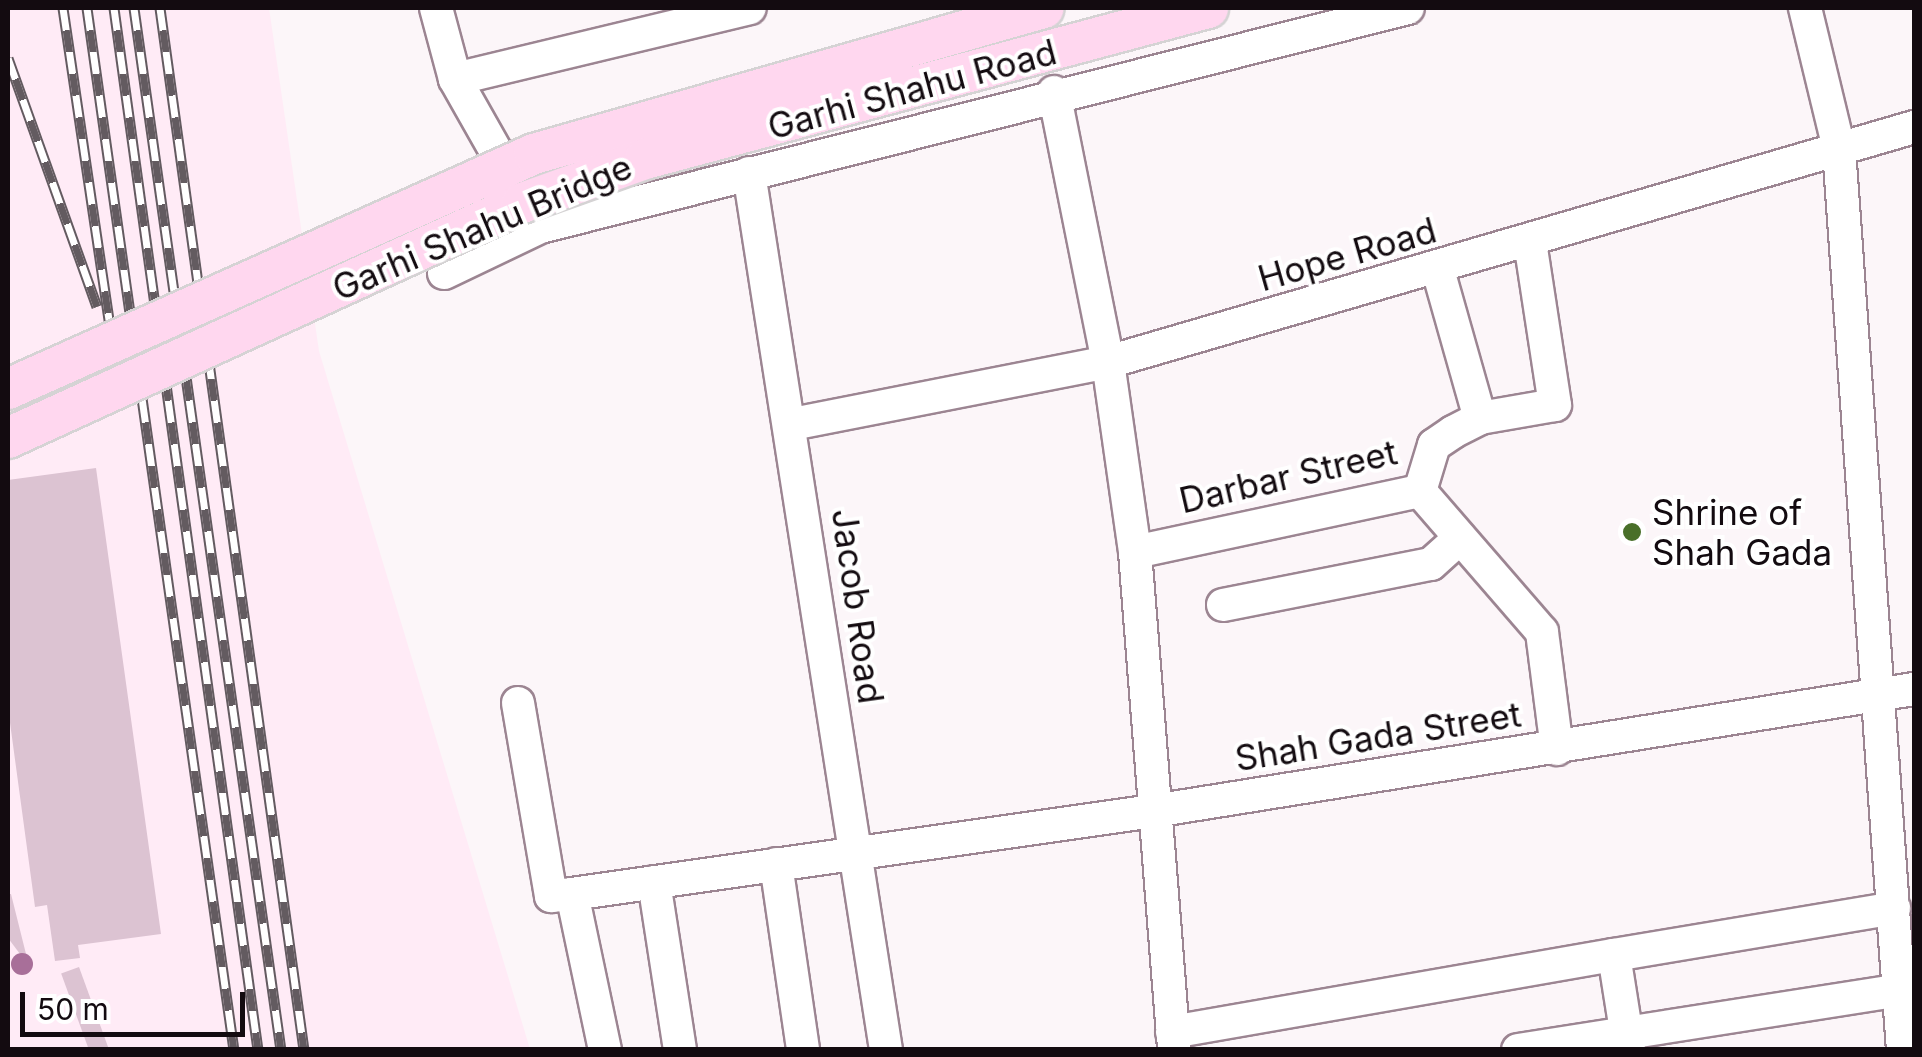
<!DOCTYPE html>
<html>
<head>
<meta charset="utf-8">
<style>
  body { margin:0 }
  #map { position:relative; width:1922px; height:1057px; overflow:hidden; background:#fcf6f9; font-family:Inter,sans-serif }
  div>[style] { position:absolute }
  .built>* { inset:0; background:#ffebf6 }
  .building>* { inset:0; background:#dcc3d2; transform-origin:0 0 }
  .roads { filter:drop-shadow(2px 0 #9c8592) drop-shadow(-2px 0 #9c8592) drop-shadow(0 2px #9c8592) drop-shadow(0 -2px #9c8592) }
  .minor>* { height:32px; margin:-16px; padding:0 16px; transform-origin:16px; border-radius:16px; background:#fff }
  .rail>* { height:11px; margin-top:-5.5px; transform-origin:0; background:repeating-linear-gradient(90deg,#fff 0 22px,#635b60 0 44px); box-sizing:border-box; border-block:2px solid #635b60 }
  .bridges { filter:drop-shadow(2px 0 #d5d3d4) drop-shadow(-2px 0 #d5d3d4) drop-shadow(0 2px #d5d3d4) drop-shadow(0 -2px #d5d3d4) }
  .major-bridge>* { height:40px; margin:-20px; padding:0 20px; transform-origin:20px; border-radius:20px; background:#ffd7ef }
  .trees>* { width:22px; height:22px; margin:-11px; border-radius:50%; background:#a86f99 }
  .dots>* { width:28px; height:28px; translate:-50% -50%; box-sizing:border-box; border:5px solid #fff; border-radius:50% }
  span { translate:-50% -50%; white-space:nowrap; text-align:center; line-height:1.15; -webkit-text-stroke:8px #fff; paint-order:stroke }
  .street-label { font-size:35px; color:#130b10 }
  .poi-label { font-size:35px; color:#130b10 }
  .left { translate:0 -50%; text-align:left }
  .frame { position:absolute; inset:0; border:10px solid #130b10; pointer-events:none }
  .scale { position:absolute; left:20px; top:992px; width:225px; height:45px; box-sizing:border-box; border:5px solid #130b10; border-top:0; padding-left:12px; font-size:30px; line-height:35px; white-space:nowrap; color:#130b10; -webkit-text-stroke:8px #fff; paint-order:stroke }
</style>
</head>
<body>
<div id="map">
  <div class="built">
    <div style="clip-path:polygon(8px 8px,269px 8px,319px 351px,530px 1049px,8px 1049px)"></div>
  </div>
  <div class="building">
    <div style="clip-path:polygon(96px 468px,161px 934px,78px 945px,80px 958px,55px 961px,47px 905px,35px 907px,8px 708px,8px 480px)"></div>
    <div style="clip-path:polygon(8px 894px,11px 894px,29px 966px,8px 938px)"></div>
    <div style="left:79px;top:967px;width:89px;height:19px;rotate:70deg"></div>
  </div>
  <div class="roads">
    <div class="minor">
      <div style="left:436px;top:8px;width:73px;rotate:75deg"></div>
      <div style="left:455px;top:79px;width:122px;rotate:60.5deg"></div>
      <div style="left:1805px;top:8px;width:145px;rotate:76.4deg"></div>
      <div style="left:1839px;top:149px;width:903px;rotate:85.94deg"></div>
      <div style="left:455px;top:79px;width:303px;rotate:-13.5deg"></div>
      <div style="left:1054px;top:92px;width:275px;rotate:78.7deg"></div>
      <div style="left:1108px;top:362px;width:192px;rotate:81.9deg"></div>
      <div style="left:1135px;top:552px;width:500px;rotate:85.5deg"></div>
      <div style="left:749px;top:173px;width:888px;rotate:81.12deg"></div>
      <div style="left:1438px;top:270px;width:154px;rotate:74.2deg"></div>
      <div style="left:444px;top:273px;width:106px;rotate:-25.6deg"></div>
      <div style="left:540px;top:227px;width:895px;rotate:-14.16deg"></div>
      <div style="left:792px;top:424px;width:322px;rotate:-11.1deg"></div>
      <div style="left:1108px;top:362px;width:840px;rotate:-16.25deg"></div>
      <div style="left:1420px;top:491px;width:186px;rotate:49.1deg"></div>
      <div style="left:1542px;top:632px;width:118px;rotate:82.7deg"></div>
      <div style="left:1135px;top:552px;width:291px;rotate:-12.1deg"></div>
      <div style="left:1420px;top:491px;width:48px;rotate:-73.1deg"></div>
      <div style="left:1434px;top:445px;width:23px;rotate:-34deg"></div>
      <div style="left:1453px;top:432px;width:30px;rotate:-27deg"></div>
      <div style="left:1480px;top:418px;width:76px;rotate:-9.8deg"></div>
      <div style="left:1555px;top:405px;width:165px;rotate:-98.7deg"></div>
      <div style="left:1223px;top:605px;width:212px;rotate:-11.2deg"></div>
      <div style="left:1431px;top:564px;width:39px;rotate:-42deg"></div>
      <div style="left:518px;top:703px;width:196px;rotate:80.3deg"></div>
      <div style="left:551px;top:896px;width:21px;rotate:-5deg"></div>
      <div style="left:776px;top:864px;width:188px;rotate:81.7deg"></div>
      <div style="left:654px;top:882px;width:170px;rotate:81.2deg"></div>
      <div style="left:1614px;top:955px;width:284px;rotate:-9.5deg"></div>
      <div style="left:1172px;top:1032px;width:449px;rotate:-9.9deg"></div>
      <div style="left:1614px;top:955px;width:96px;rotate:81deg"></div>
      <div style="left:605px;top:1050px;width:159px;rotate:-101.9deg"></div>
      <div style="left:572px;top:894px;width:594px;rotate:-8.13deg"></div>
      <div style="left:1160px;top:810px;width:764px;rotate:-9.12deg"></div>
      <div style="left:1518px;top:1050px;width:386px;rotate:-8.9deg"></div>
    </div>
  </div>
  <div class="rail">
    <div style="left:63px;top:8px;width:349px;rotate:81.6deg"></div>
    <div style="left:87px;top:8px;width:1052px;rotate:81.97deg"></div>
    <div style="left:114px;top:8px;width:1052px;rotate:82.13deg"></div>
    <div style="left:134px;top:8px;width:1052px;rotate:81.97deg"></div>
    <div style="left:160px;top:8px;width:1052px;rotate:82.13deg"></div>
    <div style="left:8px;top:58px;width:264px;rotate:70.3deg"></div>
  </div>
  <div class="bridges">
    <div class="major-bridge">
      <div style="left:8px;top:389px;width:576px;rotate:-24.07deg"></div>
      <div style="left:534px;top:154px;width:530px;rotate:-15.98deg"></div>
      <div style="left:8px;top:438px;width:565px;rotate:-24.57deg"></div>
      <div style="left:522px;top:203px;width:131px;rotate:-19.7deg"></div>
      <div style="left:645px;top:159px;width:583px;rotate:-15.01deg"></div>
    </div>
  </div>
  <div class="trees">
    <div style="left:22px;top:964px"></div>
  </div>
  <div class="dots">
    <div style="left:1632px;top:532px;background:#496f29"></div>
  </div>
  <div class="street-label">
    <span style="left:912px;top:89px;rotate:-15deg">Garhi Shahu Road</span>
    <span style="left:482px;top:227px;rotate:-23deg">Garhi Shahu Bridge</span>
    <span style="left:1347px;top:254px;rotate:-16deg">Hope Road</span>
    <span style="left:1288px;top:476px;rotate:-13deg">Darbar Street</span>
    <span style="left:858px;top:606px;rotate:82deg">Jacob Road</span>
    <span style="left:1378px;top:736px;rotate:-9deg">Shah Gada Street</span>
  </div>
  <div class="poi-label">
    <span class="left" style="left:1652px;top:532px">Shrine of<br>Shah Gada</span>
  </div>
  <div class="frame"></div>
  <div class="scale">50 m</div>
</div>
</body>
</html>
